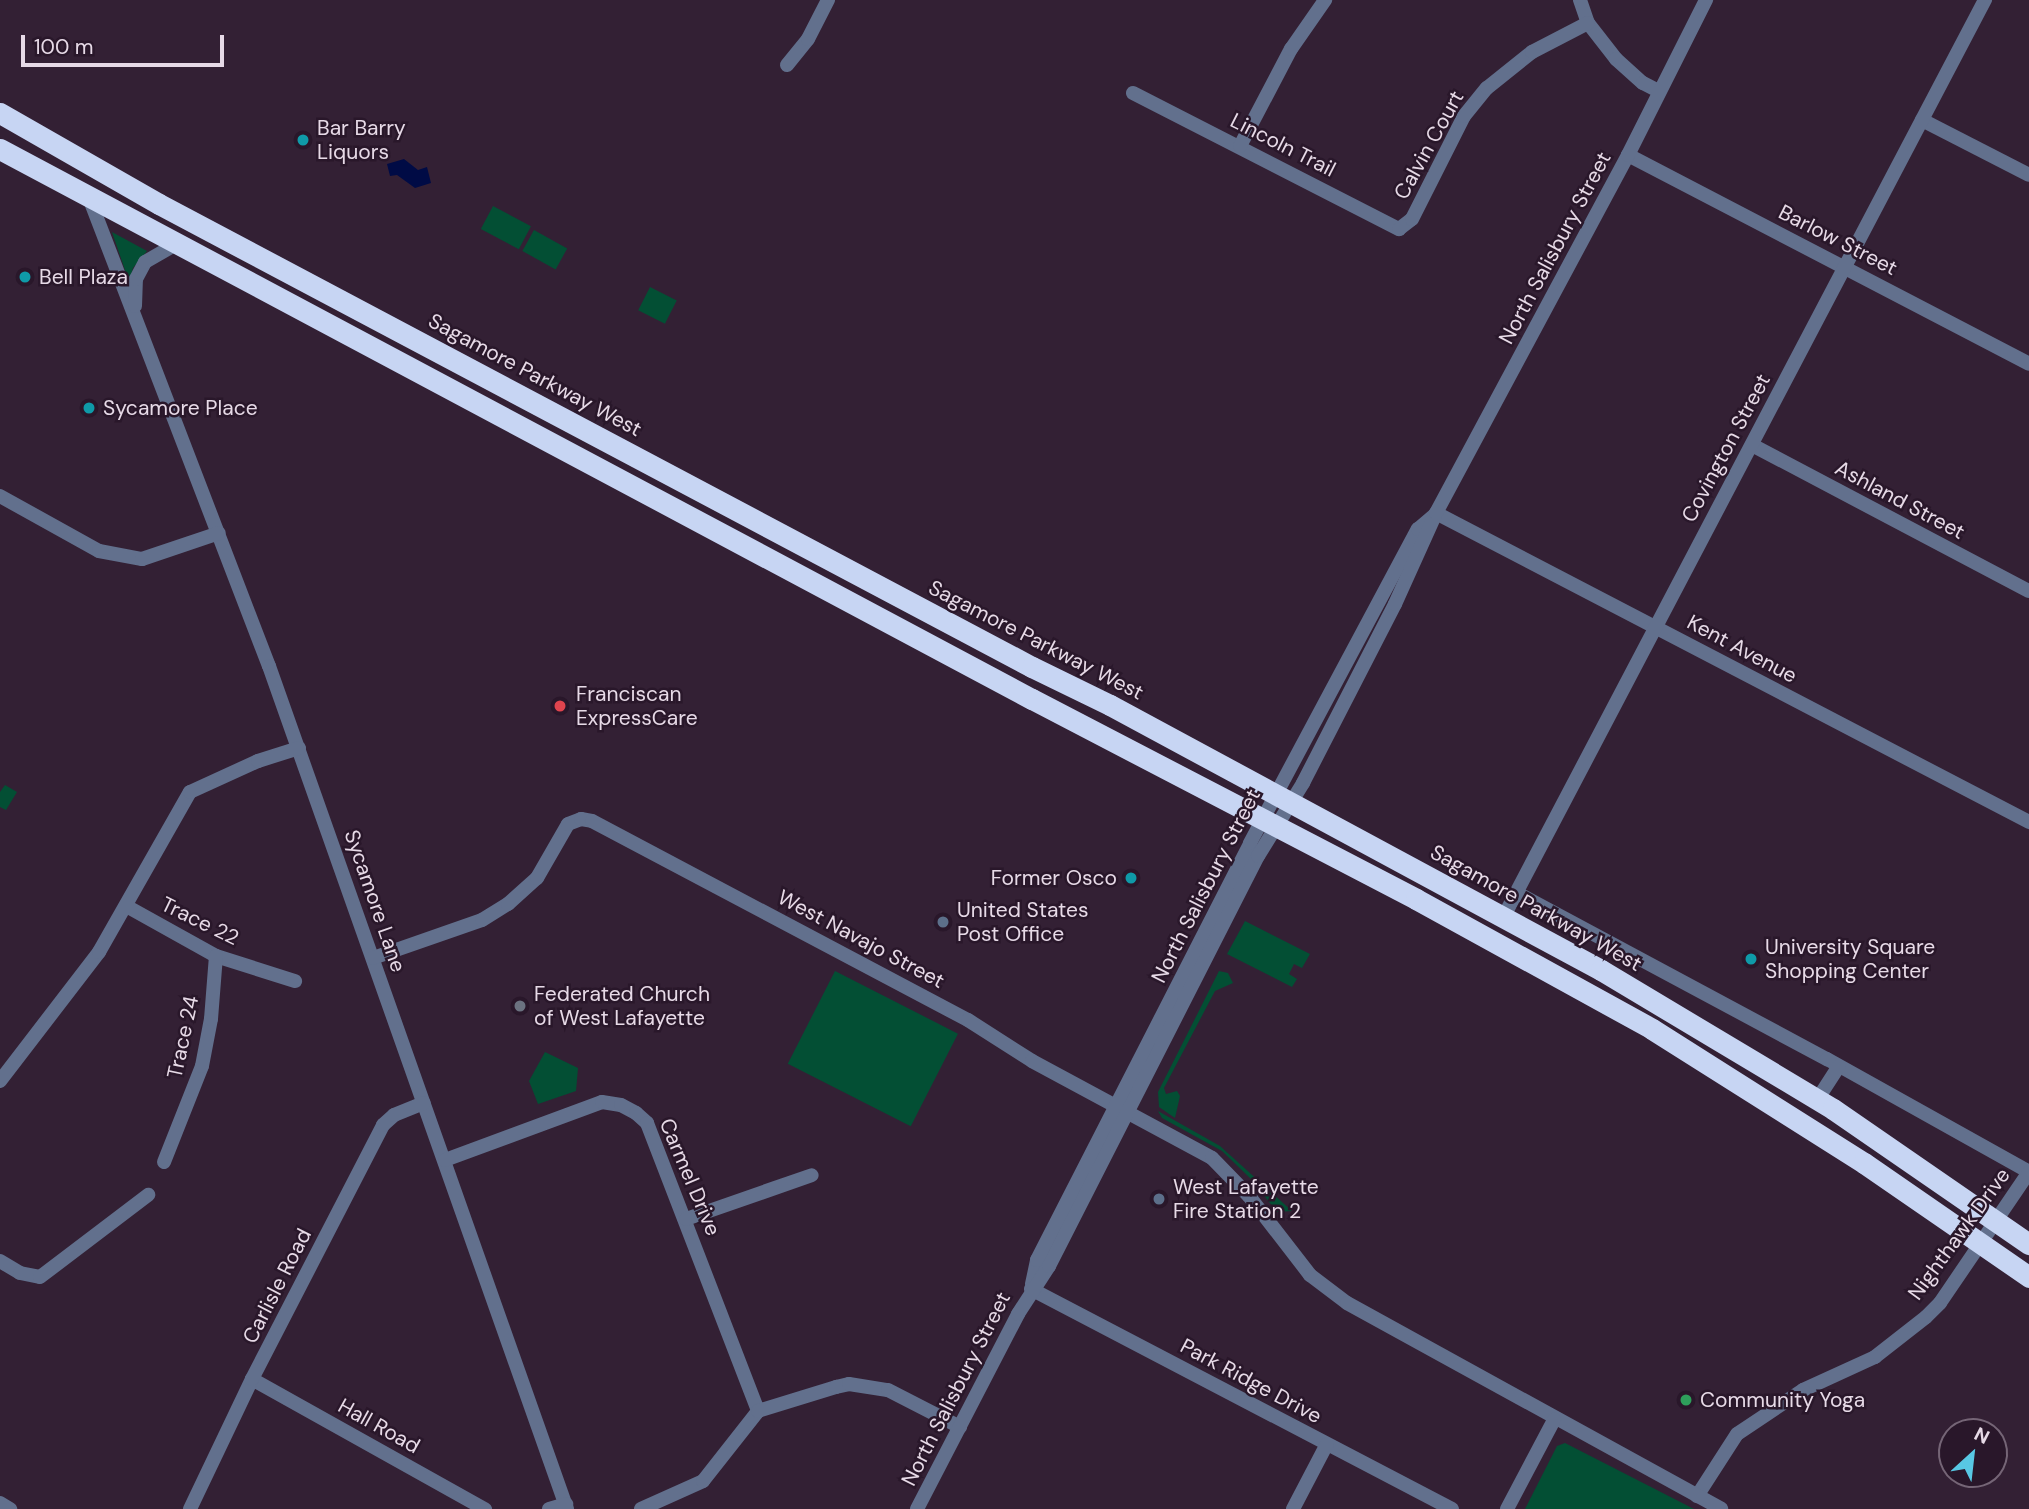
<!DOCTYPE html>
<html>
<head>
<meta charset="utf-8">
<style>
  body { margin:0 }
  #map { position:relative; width:2029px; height:1509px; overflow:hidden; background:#332034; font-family:"DM Sans",sans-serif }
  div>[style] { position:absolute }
  .green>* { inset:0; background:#034f34; transform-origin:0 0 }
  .water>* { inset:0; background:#000b45 }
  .minor>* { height:14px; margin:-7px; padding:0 7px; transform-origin:7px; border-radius:7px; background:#62708d }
  .highway>* { height:21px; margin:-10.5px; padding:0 10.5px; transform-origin:10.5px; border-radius:10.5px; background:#c7d5f3 }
  .dots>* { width:19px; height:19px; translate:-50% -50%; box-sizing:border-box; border:4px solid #29172a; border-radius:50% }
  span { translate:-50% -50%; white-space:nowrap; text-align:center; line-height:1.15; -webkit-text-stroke:5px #29172a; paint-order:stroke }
  .poi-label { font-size:21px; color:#e7dae7 }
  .left { translate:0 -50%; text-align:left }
  .right { translate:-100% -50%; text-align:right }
  .street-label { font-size:21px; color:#e7dae7 }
  .north { position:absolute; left:1938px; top:1418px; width:70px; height:70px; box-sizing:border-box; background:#29172a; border:2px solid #756576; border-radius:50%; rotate:27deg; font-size:19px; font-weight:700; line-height:28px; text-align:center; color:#e7dae7 }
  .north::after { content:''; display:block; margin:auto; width:24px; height:32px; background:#58c8e4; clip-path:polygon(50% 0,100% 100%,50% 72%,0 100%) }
  .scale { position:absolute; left:21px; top:35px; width:203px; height:32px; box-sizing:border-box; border:4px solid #e7dae7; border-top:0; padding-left:9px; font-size:21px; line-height:24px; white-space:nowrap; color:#e7dae7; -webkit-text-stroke:5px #29172a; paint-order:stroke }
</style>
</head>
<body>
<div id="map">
  <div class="green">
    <div style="left:493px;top:206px;width:43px;height:26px;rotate:28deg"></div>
    <div style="left:534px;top:230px;width:38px;height:24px;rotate:29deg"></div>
    <div style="clip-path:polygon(112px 232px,147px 251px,133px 268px,129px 282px)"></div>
    <div style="left:650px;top:287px;width:30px;height:26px;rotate:27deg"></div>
    <div style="clip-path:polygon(5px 785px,17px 792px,6px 810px,0 807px,0 792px)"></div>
    <div style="clip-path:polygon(1245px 921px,1310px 954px,1302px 968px,1294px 964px,1289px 974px,1297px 979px,1292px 987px,1227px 954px)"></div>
    <div style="left:835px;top:971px;width:138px;height:104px;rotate:27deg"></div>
    <div style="clip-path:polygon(1219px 971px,1228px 973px,1233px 983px,1215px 991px,1164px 1088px,1166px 1094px,1177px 1091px,1180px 1096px,1175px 1118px,1159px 1107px,1158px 1092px)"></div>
    <div style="clip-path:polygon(545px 1052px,578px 1068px,576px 1091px,538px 1104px,529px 1081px)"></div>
    <div style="clip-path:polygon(1158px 1111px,1220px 1146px,1292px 1211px,1277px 1212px,1251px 1179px,1222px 1151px,1162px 1118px)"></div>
    <div style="clip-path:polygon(1565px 1443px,1694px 1509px,1525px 1509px,1557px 1446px)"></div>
  </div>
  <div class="water">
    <div style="clip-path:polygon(404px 159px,418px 170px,427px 167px,431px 183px,415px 188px,397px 175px,390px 176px,387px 164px)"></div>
  </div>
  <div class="minor">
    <div style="left:1580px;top:0;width:24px;rotate:71deg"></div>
    <div style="left:1588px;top:23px;width:46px;rotate:52.1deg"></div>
    <div style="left:1616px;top:59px;width:36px;rotate:42deg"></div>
    <div style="left:1643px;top:83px;width:18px;rotate:27deg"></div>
    <div style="left:787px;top:65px;width:33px;rotate:-51deg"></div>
    <div style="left:808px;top:39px;width:44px;rotate:-62.9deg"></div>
    <div style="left:1133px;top:93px;width:299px;rotate:27.1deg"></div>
    <div style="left:1399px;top:229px;width:16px;rotate:-38deg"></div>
    <div style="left:1412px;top:219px;width:115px;rotate:-63.2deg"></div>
    <div style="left:1464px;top:116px;width:36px;rotate:-51deg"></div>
    <div style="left:1487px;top:88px;width:58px;rotate:-38.7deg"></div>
    <div style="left:1532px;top:52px;width:63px;rotate:-27.4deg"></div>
    <div style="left:1922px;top:120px;width:120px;rotate:27.2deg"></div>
    <div style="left:1240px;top:146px;width:110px;rotate:-62.3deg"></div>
    <div style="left:1291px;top:49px;width:60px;rotate:-55.2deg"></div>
    <div style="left:1628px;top:155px;width:452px;rotate:27.5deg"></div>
    <div style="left:90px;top:200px;width:499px;rotate:69deg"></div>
    <div style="left:269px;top:666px;width:894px;rotate:70.53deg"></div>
    <div style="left:135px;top:306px;width:27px;rotate:-88deg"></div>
    <div style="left:136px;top:279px;width:19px;rotate:-62deg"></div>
    <div style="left:145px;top:262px;width:34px;rotate:-30deg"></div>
    <div style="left:1752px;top:445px;width:313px;rotate:27.8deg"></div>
    <div style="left:0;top:496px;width:113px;rotate:29.1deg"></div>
    <div style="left:99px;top:551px;width:44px;rotate:10.5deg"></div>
    <div style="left:142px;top:559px;width:81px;rotate:-18.7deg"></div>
    <div style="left:1436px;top:513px;width:669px;rotate:27.52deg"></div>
    <div style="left:1517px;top:893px;width:352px;rotate:28.2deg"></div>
    <div style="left:1827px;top:1059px;width:231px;rotate:29.2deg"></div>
    <div style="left:2029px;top:1172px;width:158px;rotate:124.2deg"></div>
    <div style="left:1940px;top:1303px;width:20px;rotate:135deg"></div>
    <div style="left:1926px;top:1317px;width:65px;rotate:141.9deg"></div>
    <div style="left:1875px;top:1357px;width:79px;rotate:155.4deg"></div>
    <div style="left:1803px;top:1390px;width:79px;rotate:146.3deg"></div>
    <div style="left:1737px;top:1434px;width:74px;rotate:122.8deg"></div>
    <div style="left:128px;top:907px;width:101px;rotate:29.1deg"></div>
    <div style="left:216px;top:956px;width:83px;rotate:17.6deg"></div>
    <div style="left:1504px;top:916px;width:1035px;rotate:-62.3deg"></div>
    <div style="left:373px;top:958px;width:115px;rotate:-19.2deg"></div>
    <div style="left:482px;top:920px;width:31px;rotate:-32deg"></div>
    <div style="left:508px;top:904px;width:39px;rotate:-42deg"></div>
    <div style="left:537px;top:878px;width:62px;rotate:-60.1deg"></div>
    <div style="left:568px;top:824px;width:14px;rotate:-21deg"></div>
    <div style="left:581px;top:819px;width:11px;rotate:10deg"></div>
    <div style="left:592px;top:821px;width:425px;rotate:27.9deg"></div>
    <div style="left:968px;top:1020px;width:76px;rotate:32.6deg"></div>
    <div style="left:1032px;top:1061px;width:204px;rotate:28.3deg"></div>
    <div style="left:1212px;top:1158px;width:53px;rotate:45.8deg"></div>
    <div style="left:1249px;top:1196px;width:100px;rotate:52.3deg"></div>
    <div style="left:1310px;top:1275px;width:46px;rotate:37.1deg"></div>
    <div style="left:1347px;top:1303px;width:427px;rotate:28.8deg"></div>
    <div style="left:0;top:1081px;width:163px;rotate:-52.5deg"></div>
    <div style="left:99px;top:952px;width:184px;rotate:-60.4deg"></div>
    <div style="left:190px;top:792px;width:75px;rotate:-24.5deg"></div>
    <div style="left:258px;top:761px;width:43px;rotate:-17.6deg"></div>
    <div style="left:1817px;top:1100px;width:40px;rotate:-57.1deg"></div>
    <div style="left:445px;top:1160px;width:167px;rotate:-20.3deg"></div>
    <div style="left:602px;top:1102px;width:19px;rotate:9deg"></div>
    <div style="left:621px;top:1105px;width:17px;rotate:28deg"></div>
    <div style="left:636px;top:1113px;width:15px;rotate:42deg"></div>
    <div style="left:647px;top:1123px;width:309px;rotate:68.9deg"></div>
    <div style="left:164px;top:1162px;width:103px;rotate:-68.4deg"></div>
    <div style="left:202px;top:1066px;width:48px;rotate:-79.2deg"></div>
    <div style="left:211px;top:1019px;width:63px;rotate:-85.5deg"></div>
    <div style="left:686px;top:1219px;width:133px;rotate:-19.2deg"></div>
    <div style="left:0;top:1261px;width:23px;rotate:31deg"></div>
    <div style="left:20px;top:1273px;width:20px;rotate:11deg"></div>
    <div style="left:40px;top:1277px;width:136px;rotate:-37.2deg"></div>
    <div style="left:1032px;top:1284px;width:25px;rotate:-78deg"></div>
    <div style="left:1037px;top:1260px;width:468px;rotate:-62.9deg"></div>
    <div style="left:1250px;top:843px;width:356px;rotate:-61.9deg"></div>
    <div style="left:1418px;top:529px;width:23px;rotate:-40deg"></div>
    <div style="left:1031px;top:1289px;width:475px;rotate:27.6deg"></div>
    <div style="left:252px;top:1379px;width:267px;rotate:29.2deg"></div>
    <div style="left:0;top:1503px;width:12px;rotate:31deg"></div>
    <div style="left:190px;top:1509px;width:144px;rotate:-64.5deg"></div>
    <div style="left:252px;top:1379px;width:286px;rotate:-62.7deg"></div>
    <div style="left:383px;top:1125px;width:15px;rotate:-42deg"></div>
    <div style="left:394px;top:1115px;width:32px;rotate:-22deg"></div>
    <div style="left:549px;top:1509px;width:18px;rotate:-16deg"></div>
    <div style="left:641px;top:1509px;width:68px;rotate:-24.3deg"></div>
    <div style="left:703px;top:1481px;width:89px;rotate:-51.8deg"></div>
    <div style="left:758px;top:1411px;width:82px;rotate:-17.1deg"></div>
    <div style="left:836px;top:1387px;width:13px;rotate:-13deg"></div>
    <div style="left:849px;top:1384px;width:39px;rotate:9deg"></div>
    <div style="left:888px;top:1390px;width:81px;rotate:27.2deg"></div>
    <div style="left:917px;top:1509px;width:220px;rotate:-62.6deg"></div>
    <div style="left:1018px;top:1314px;width:57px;rotate:-57.1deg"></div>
    <div style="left:1049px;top:1266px;width:460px;rotate:-63deg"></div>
    <div style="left:1258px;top:856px;width:86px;rotate:-58.3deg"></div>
    <div style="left:1303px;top:783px;width:201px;rotate:-62.8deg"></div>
    <div style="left:1395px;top:604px;width:100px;rotate:-65.7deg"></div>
    <div style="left:1436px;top:513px;width:406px;rotate:-61.8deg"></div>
    <div style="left:1628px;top:155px;width:174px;rotate:-63.3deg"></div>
    <div style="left:1293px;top:1509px;width:73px;rotate:-62.4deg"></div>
    <div style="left:1507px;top:1509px;width:101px;rotate:-62.2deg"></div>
  </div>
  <div class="highway">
    <div style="left:0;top:113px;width:183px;rotate:29.8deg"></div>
    <div style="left:159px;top:204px;width:988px;rotate:27.94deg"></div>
    <div style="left:1032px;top:667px;width:87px;rotate:26deg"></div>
    <div style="left:1110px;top:705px;width:558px;rotate:28.36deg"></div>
    <div style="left:1601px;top:970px;width:270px;rotate:30.9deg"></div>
    <div style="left:1833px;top:1109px;width:238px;rotate:34.6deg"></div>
    <div style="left:0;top:149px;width:1169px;rotate:28.06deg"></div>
    <div style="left:1032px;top:699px;width:433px;rotate:27.5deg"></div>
    <div style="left:1416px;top:899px;width:269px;rotate:28.8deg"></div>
    <div style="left:1652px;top:1029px;width:251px;rotate:32.3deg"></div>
    <div style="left:1864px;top:1163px;width:201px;rotate:34.6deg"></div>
  </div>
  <div class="dots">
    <div style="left:303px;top:140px;background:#0f9aa8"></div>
    <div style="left:25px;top:277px;background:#0f9aa8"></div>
    <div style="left:89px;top:408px;background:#0f9aa8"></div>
    <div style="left:560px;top:706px;background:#e0444e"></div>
    <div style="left:1131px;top:878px;background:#0f9aa8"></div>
    <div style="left:943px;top:922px;background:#5c6f8a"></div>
    <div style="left:1751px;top:959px;background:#0f9aa8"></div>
    <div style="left:520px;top:1006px;background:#6b7280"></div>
    <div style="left:1159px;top:1199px;background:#5c6f8a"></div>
    <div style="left:1686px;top:1400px;background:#2e9e5b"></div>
  </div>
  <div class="poi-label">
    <span class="left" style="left:317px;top:140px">Bar Barry<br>Liquors</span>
    <span class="left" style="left:39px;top:277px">Bell Plaza</span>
    <span class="left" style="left:103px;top:408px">Sycamore Place</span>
    <span class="left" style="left:576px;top:706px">Franciscan<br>ExpressCare</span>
    <span class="right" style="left:1117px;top:878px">Former Osco</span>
    <span class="left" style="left:957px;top:922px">United States<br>Post Office</span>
    <span class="left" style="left:1765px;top:959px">University Square<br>Shopping Center</span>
    <span class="left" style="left:534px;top:1006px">Federated Church<br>of West Lafayette</span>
    <span class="left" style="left:1173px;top:1199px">West Lafayette<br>Fire Station 2</span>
    <span class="left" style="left:1700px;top:1400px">Community Yoga</span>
  </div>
  <div class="street-label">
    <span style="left:1283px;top:145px;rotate:27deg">Lincoln Trail</span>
    <span style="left:1429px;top:145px;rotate:-61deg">Calvin Court</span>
    <span style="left:1838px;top:240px;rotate:27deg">Barlow Street</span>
    <span style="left:1555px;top:248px;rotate:-62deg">North Salisbury Street</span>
    <span style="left:535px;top:375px;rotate:28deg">Sagamore Parkway West</span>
    <span style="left:1726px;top:448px;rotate:-62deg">Covington Street</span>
    <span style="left:1900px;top:500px;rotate:28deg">Ashland Street</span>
    <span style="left:1036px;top:640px;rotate:27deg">Sagamore Parkway West</span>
    <span style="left:1742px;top:649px;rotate:28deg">Kent Avenue</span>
    <span style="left:1206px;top:886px;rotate:-63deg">North Salisbury Street</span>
    <span style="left:375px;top:901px;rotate:71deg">Sycamore Lane</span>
    <span style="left:1536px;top:908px;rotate:29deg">Sagamore Parkway West</span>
    <span style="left:200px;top:921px;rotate:26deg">Trace 22</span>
    <span style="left:861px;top:939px;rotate:28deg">West Navajo Street</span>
    <span style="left:183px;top:1037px;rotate:-78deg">Trace 24</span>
    <span style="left:690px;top:1177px;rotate:67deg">Carmel Drive</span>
    <span style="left:1959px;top:1234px;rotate:-54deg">Nighthawk Drive</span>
    <span style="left:277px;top:1286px;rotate:-63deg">Carlisle Road</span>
    <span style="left:1251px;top:1381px;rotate:28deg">Park Ridge Drive</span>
    <span style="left:956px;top:1389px;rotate:-63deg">North Salisbury Street</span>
    <span style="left:379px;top:1426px;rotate:29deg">Hall Road</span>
  </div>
  <div class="north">N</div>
  <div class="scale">100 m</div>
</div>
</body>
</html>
